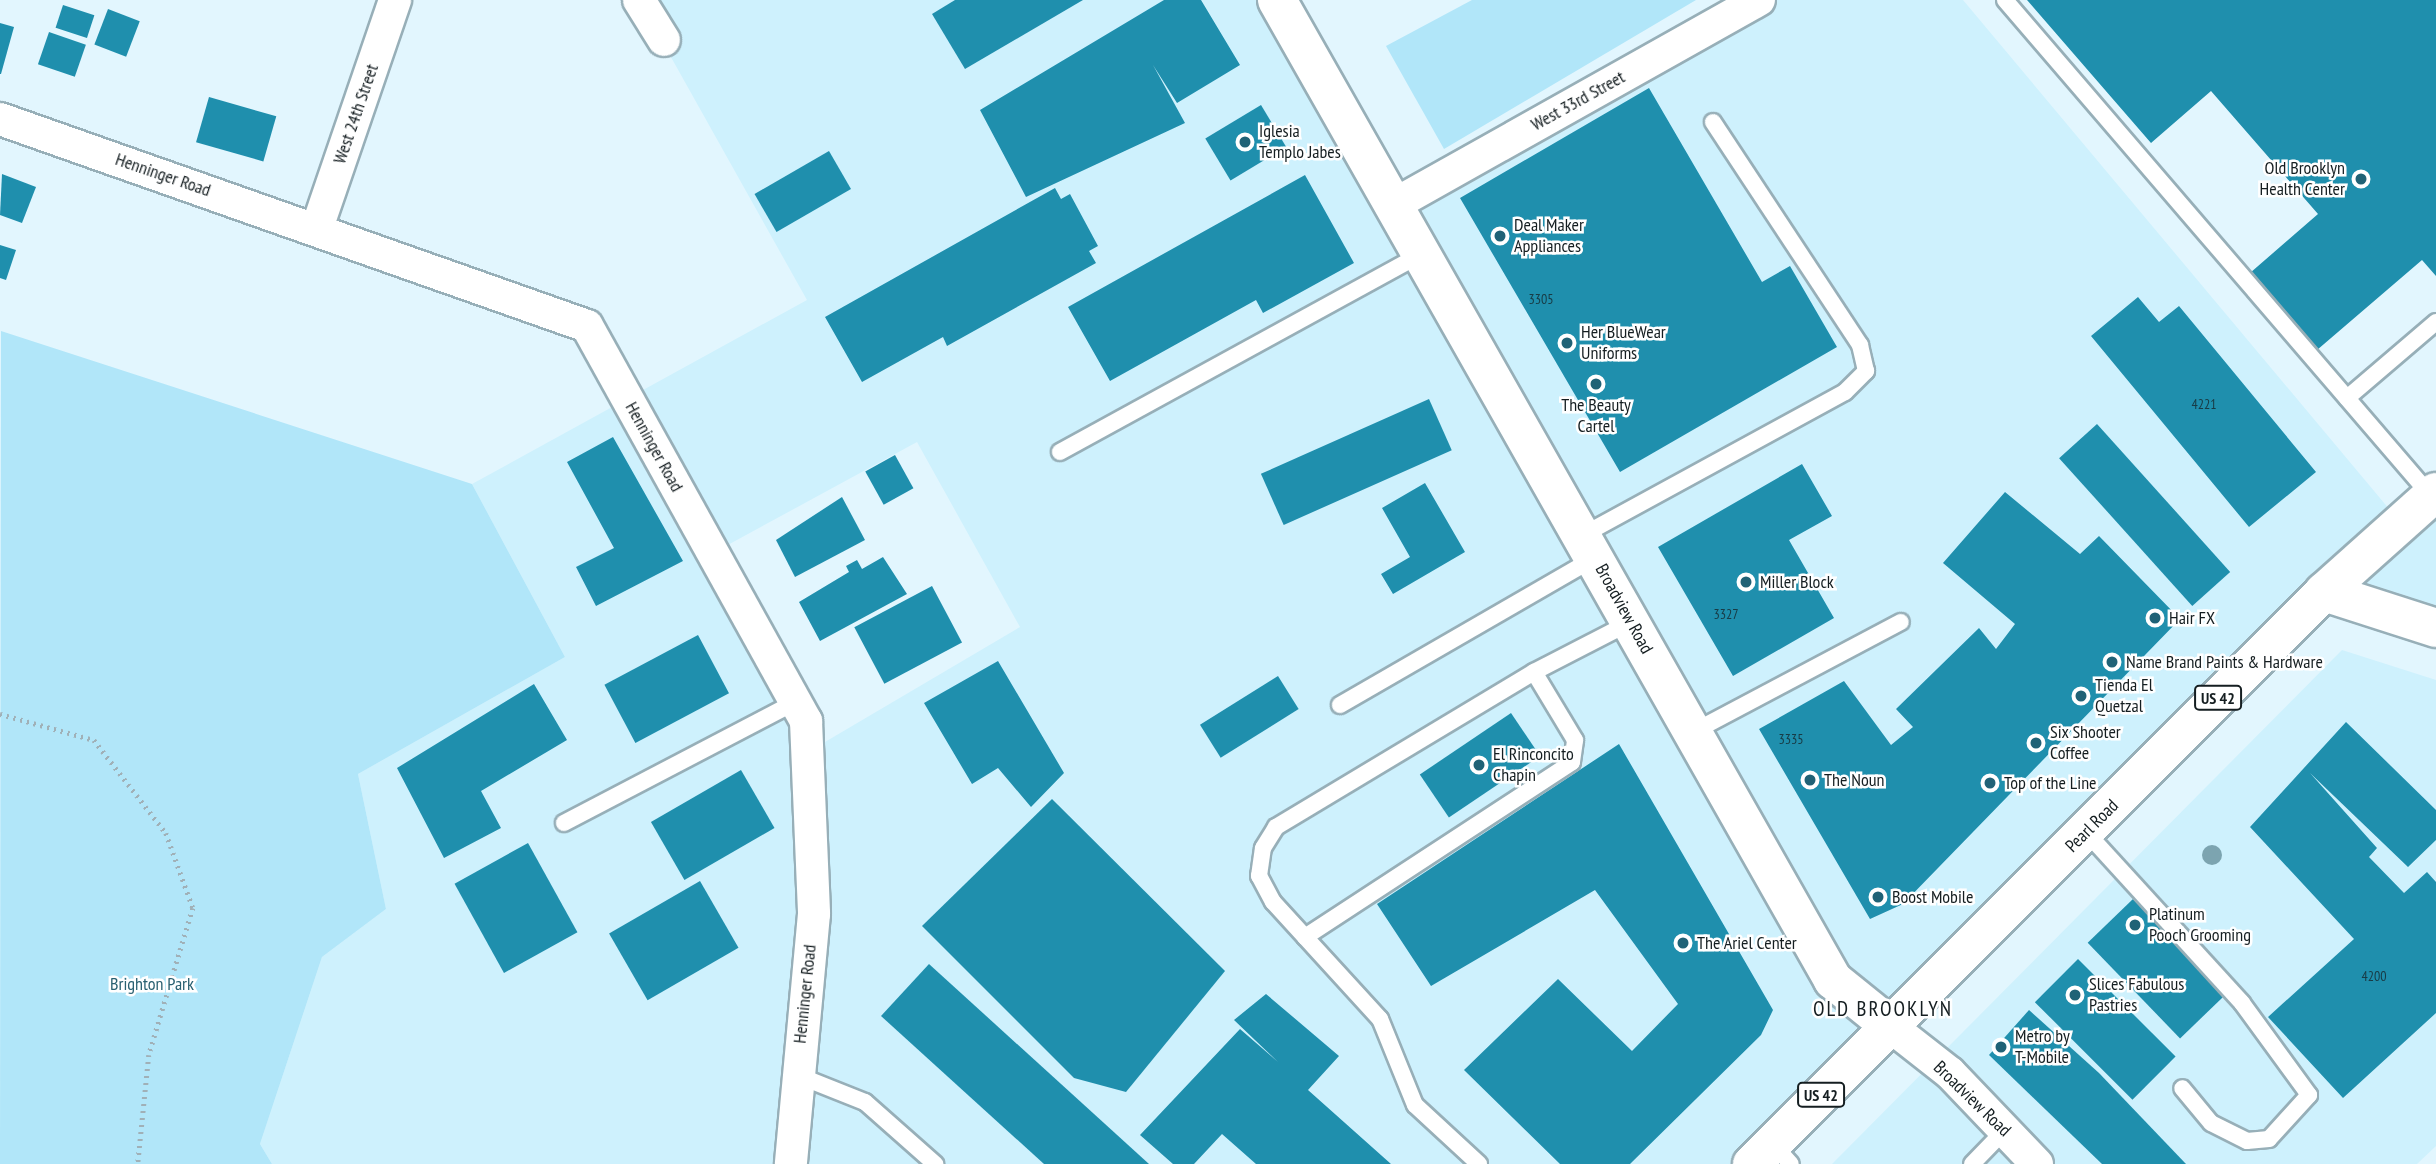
<!DOCTYPE html>
<html>
<head>
<meta charset="utf-8">
<style>
  body { margin:0 }
  #map { position:relative; width:2436px; height:1164px; overflow:hidden; background:#e2f6fe; font-family:"PT Sans Narrow",sans-serif }
  div>[style] { position:absolute }
  .built>* { inset:0; background:#cef1fd }
  .green>* { inset:0; background:#b1e6f9 }
  .building>* { inset:0; background:#1f8fad; transform-origin:0 0 }
  .path>* { height:4.5px; margin-top:-2.25px; transform-origin:0; background:repeating-linear-gradient(90deg,#a0b0b7 0 2px,transparent 0 7px) }
  .roads { filter:drop-shadow(2px 0 #97afb8) drop-shadow(-2px 0 #97afb8) drop-shadow(0 2px #97afb8) drop-shadow(0 -2px #97afb8) }
  .lane>* { height:16px; margin:-8px; padding:0 8px; transform-origin:8px; border-radius:8px; background:#fff }
  .street>* { height:32px; margin:-16px; padding:0 16px; transform-origin:16px; border-radius:16px; background:#fff }
  .secondary>* { height:38px; margin:-19px; padding:0 19px; transform-origin:19px; border-radius:19px; background:#fff }
  .primary>* { height:38px; margin:-19px; padding:0 19px; transform-origin:19px; border-radius:19px; background:#fff }
  .trees>* { width:20px; height:20px; margin:-10px; border-radius:50%; background:#7ca4b0 }
  .dots>* { width:19px; height:19px; translate:-50% -50%; box-sizing:border-box; border:4px solid #fff; border-radius:50% }
  span { translate:-50% -50%; white-space:nowrap; text-align:center; line-height:1.15; -webkit-text-stroke:5px #fff; paint-order:stroke }
  .number-label { font-size:14px; color:#183a44 }
  .number-label span { -webkit-text-stroke-width:0 }
  .shield-label span { padding:2px 5px; background:#fff; border:2px solid; border-radius:5px; -webkit-text-stroke-width:0 }
  .shield-label { font-size:16px; color:#151e21; font-weight:700 }
  .street-label { font-size:18px; color:#151e21 }
  .poi-label { font-size:18px; color:#151e21 }
  .left { translate:0 -50%; text-align:left }
  .right { translate:-100% -50%; text-align:right }
  .park-label { font-size:18px; color:#296071 }
  .quarter-label { font-size:21px; color:#151e21; letter-spacing:2px }
</style>
</head>
<body>
<div id="map">
  <div class="built">
    <div style="clip-path:polygon(evenodd,639px 0,1277px 0,1397px 203px,1759px 0,1963px 0,2400px 522px,2436px 492px,2436px 628px,2323px 592px,1752px 1164px,272px 1164px,260px 1144px,322px 957px,386px 909px,358px 774px,565px 657px,472px 484px,807px 300px,639px 0,917px 442px,1020px 627px,808px 752px,713px 553px,917px 442px)"></div>
    <div style="clip-path:polygon(2342px 650px,2436px 680px,2436px 1146px,2417px 1164px,1832px 1164px)"></div>
  </div>
  <div class="green">
    <div style="clip-path:polygon(1472px 0,1696px 0,1444px 149px,1386px 46px)"></div>
    <div style="clip-path:polygon(1px 331px,472px 484px,565px 657px,358px 774px,386px 909px,322px 957px,260px 1144px,272px 1164px,0 1164px)"></div>
  </div>
  <div class="building">
    <div style="clip-path:polygon(955px 0,1083px 0,965px 69px,932px 14px)"></div>
    <div style="clip-path:polygon(1164px 0,1201px 0,1240px 65px,1177px 103px,1153px 65px,1185px 123px,1026px 197px,980px 110px)"></div>
    <div style="clip-path:polygon(2027px 0,2436px 0,2436px 276px,2422px 260px,2317px 350px,2250px 273px,2318px 214px,2211px 91px,2151px 143px)"></div>
    <div style="left:63px;top:5px;width:33px;height:24px;rotate:18deg"></div>
    <div style="left:108px;top:9px;width:34px;height:38px;rotate:21deg"></div>
    <div style="clip-path:polygon(0 23px,14px 27px,1px 74px,0 74px)"></div>
    <div style="left:49px;top:32px;width:39px;height:34px;rotate:19deg"></div>
    <div style="clip-path:polygon(1649px 88px,1762px 282px,1790px 266px,1837px 347px,1620px 472px,1460px 198px)"></div>
    <div style="left:209px;top:97px;width:70px;height:47px;rotate:16deg"></div>
    <div style="left:1261px;top:105px;width:49px;height:65px;rotate:59deg"></div>
    <div style="left:829px;top:151px;width:44px;height:86px;rotate:60deg"></div>
    <div style="clip-path:polygon(2px 174px,36px 187px,22px 223px,0 215px)"></div>
    <div style="clip-path:polygon(1305px 175px,1354px 263px,1263px 313px,1256px 300px,1110px 381px,1068px 307px)"></div>
    <div style="clip-path:polygon(1055px 188px,1061px 199px,1070px 194px,1098px 246px,1089px 251px,1096px 263px,947px 346px,943px 337px,862px 382px,825px 317px)"></div>
    <div style="clip-path:polygon(0 245px,16px 250px,6px 280px,0 278px)"></div>
    <div style="clip-path:polygon(2138px 297px,2159px 322px,2179px 306px,2316px 472px,2249px 527px,2091px 336px)"></div>
    <div style="left:1429px;top:399px;width:56px;height:184px;rotate:66deg"></div>
    <div style="left:2097px;top:424px;width:199px;height:51px;rotate:48deg"></div>
    <div style="clip-path:polygon(613px 437px,683px 561px,596px 606px,576px 567px,614px 548px,567px 462px)"></div>
    <div style="left:895px;top:455px;width:38px;height:34px;rotate:61deg"></div>
    <div style="clip-path:polygon(1802px 464px,1832px 516px,1789px 540px,1834px 618px,1733px 676px,1658px 547px)"></div>
    <div style="clip-path:polygon(1425px 483px,1465px 552px,1393px 594px,1381px 574px,1410px 557px,1382px 508px)"></div>
    <div style="clip-path:polygon(2005px 492px,2080px 554px,2099px 536px,2180px 619px,1903px 904px,1870px 919px,1759px 729px,1844px 681px,1891px 745px,1913px 727px,1896px 709px,1979px 628px,1996px 649px,2015px 624px,1943px 563px)"></div>
    <div style="clip-path:polygon(842px 497px,865px 540px,795px 577px,776px 540px)"></div>
    <div style="clip-path:polygon(883px 557px,907px 594px,820px 641px,799px 602px,849px 572px,846px 566px,857px 560px,862px 569px)"></div>
    <div style="left:932px;top:586px;width:64px;height:88px;rotate:62deg"></div>
    <div style="left:698px;top:635px;width:66px;height:106px;rotate:62deg"></div>
    <div style="clip-path:polygon(998px 661px,1064px 773px,1031px 807px,998px 768px,972px 784px,924px 703px)"></div>
    <div style="left:1278px;top:676px;width:39px;height:92px;rotate:58deg"></div>
    <div style="clip-path:polygon(534px 684px,567px 740px,481px 791px,501px 828px,444px 858px,397px 768px)"></div>
    <div style="left:1511px;top:713px;width:52px;height:110px;rotate:56deg"></div>
    <div style="clip-path:polygon(2346px 722px,2436px 810px,2436px 840px,2408px 867px,2310px 773px,2377px 848px,2369px 857px,2404px 893px,2427px 872px,2436px 882px,2436px 1013px,2343px 1098px,2268px 1017px,2354px 939px,2250px 827px)"></div>
    <div style="clip-path:polygon(1619px 744px,1773px 1010px,1761px 1035px,1630px 1164px,1560px 1164px,1464px 1070px,1558px 979px,1632px 1051px,1678px 1004px,1595px 890px,1431px 986px,1377px 904px)"></div>
    <div style="left:741px;top:770px;width:67px;height:104px;rotate:60deg"></div>
    <div style="clip-path:polygon(1052px 799px,1225px 971px,1126px 1092px,1074px 1078px,922px 926px)"></div>
    <div style="left:528px;top:843px;width:102px;height:84px;rotate:61deg"></div>
    <div style="left:700px;top:881px;width:77px;height:105px;rotate:60deg"></div>
    <div style="left:2133px;top:899px;width:133px;height:63px;rotate:46deg"></div>
    <div style="left:2078px;top:959px;width:138px;height:61px;rotate:45deg"></div>
    <div style="clip-path:polygon(929px 964px,1149px 1164px,1044px 1164px,881px 1016px)"></div>
    <div style="clip-path:polygon(1266px 994px,1339px 1056px,1308px 1090px,1391px 1164px,1256px 1164px,1222px 1134px,1194px 1164px,1173px 1164px,1140px 1135px,1240px 1029px,1278px 1062px,1234px 1020px)"></div>
    <div style="clip-path:polygon(2029px 1010px,2099px 1073px,2186px 1164px,2102px 1164px,1989px 1055px)"></div>
  </div>
  <div class="path">
    <div style="left:0;top:714px;width:98px;rotate:15.5deg"></div>
    <div style="left:94px;top:740px;width:118px;rotate:52.3deg"></div>
    <div style="left:166px;top:833px;width:80px;rotate:70.2deg"></div>
    <div style="left:193px;top:908px;width:153px;rotate:106.7deg"></div>
    <div style="left:149px;top:1055px;width:110px;rotate:95.8deg"></div>
  </div>
  <div class="roads">
    <div class="lane">
      <div style="left:2005px;top:0;width:654px;rotate:49.34deg"></div>
      <div style="left:2347px;top:398px;width:117px;rotate:-40.5deg"></div>
      <div style="left:1060px;top:452px;width:414px;rotate:-28.7deg"></div>
      <div style="left:1583px;top:535px;width:298px;rotate:-28.6deg"></div>
      <div style="left:1845px;top:392px;width:30px;rotate:-45deg"></div>
      <div style="left:1866px;top:371px;width:27px;rotate:-103deg"></div>
      <div style="left:1860px;top:345px;width:267px;rotate:-123.4deg"></div>
      <div style="left:1340px;top:705px;width:292px;rotate:-30deg"></div>
      <div style="left:1693px;top:732px;width:235px;rotate:-27.9deg"></div>
      <div style="left:564px;top:823px;width:261px;rotate:-27.6deg"></div>
      <div style="left:2086px;top:832px;width:231px;rotate:47.6deg"></div>
      <div style="left:2242px;top:1003px;width:114px;rotate:53.9deg"></div>
      <div style="left:2309px;top:1095px;width:59px;rotate:132.3deg"></div>
      <div style="left:2269px;top:1139px;width:22px;rotate:175deg"></div>
      <div style="left:2247px;top:1141px;width:40px;rotate:-153.4deg"></div>
      <div style="left:2211px;top:1123px;width:45px;rotate:-129.6deg"></div>
      <div style="left:1305px;top:937px;width:319px;rotate:-33.2deg"></div>
      <div style="left:1572px;top:762px;width:22px;rotate:-82deg"></div>
      <div style="left:1575px;top:740px;width:79px;rotate:-121.1deg"></div>
      <div style="left:797px;top:1075px;width:73px;rotate:21.7deg"></div>
      <div style="left:865px;top:1102px;width:94px;rotate:41.5deg"></div>
      <div style="left:1772px;top:1143px;width:28px;rotate:48deg"></div>
      <div style="left:1479px;top:1164px;width:87px;rotate:-137.3deg"></div>
      <div style="left:1415px;top:1105px;width:93px;rotate:-112.1deg"></div>
      <div style="left:1380px;top:1019px;width:159px;rotate:-132.4deg"></div>
      <div style="left:1273px;top:902px;width:30px;rotate:-118deg"></div>
      <div style="left:1259px;top:876px;width:28px;rotate:-82deg"></div>
      <div style="left:1263px;top:848px;width:25px;rotate:-58deg"></div>
      <div style="left:1276px;top:827px;width:301px;rotate:-31deg"></div>
      <div style="left:1534px;top:672px;width:109px;rotate:-27.3deg"></div>
      <div style="left:1972px;top:1164px;width:47px;rotate:-45.9deg"></div>
    </div>
    <div class="street">
      <div style="left:639px;top:0;width:47px;rotate:58deg"></div>
      <div style="left:0;top:119px;width:622px;rotate:19.42deg"></div>
      <div style="left:587px;top:326px;width:452px;rotate:61deg"></div>
      <div style="left:806px;top:721px;width:193px;rotate:87.6deg"></div>
      <div style="left:814px;top:914px;width:251px;rotate:95.3deg"></div>
      <div style="left:1397px;top:203px;width:415px;rotate:-29.3deg"></div>
      <div style="left:317px;top:228px;width:241px;rotate:-71.1deg"></div>
      <div style="left:1890px;top:1026px;width:76px;rotate:38.1deg"></div>
      <div style="left:1950px;top:1073px;width:126px;rotate:46.3deg"></div>
    </div>
    <div class="secondary">
      <div style="left:1277px;top:0;width:1127px;rotate:60.43deg"></div>
      <div style="left:1833px;top:980px;width:73px;rotate:38.9deg"></div>
      <div style="left:2324px;top:592px;width:118px;rotate:17.8deg"></div>
    </div>
    <div class="primary">
      <div style="left:1752px;top:1164px;width:809px;rotate:-45deg"></div>
      <div style="left:2324px;top:592px;width:150px;rotate:-41.8deg"></div>
    </div>
  </div>
  <div class="trees">
    <div style="left:2212px;top:855px"></div>
  </div>
  <div class="dots">
    <div style="left:1245px;top:142px;background:#206276"></div>
    <div style="left:2361px;top:179px;background:#206276"></div>
    <div style="left:1500px;top:236px;background:#206276"></div>
    <div style="left:1567px;top:343px;background:#206276"></div>
    <div style="left:1596px;top:384px;background:#206276"></div>
    <div style="left:1746px;top:582px;background:#206276"></div>
    <div style="left:2155px;top:618px;background:#206276"></div>
    <div style="left:2112px;top:662px;background:#206276"></div>
    <div style="left:2081px;top:696px;background:#206276"></div>
    <div style="left:2036px;top:743px;background:#206276"></div>
    <div style="left:1479px;top:765px;background:#206276"></div>
    <div style="left:1810px;top:780px;background:#206276"></div>
    <div style="left:1990px;top:783px;background:#206276"></div>
    <div style="left:1878px;top:897px;background:#206276"></div>
    <div style="left:2135px;top:925px;background:#206276"></div>
    <div style="left:1683px;top:943px;background:#206276"></div>
    <div style="left:2075px;top:995px;background:#206276"></div>
    <div style="left:2001px;top:1047px;background:#206276"></div>
  </div>
  <div class="number-label">
    <span style="left:1541px;top:299px">3305</span>
    <span style="left:2204px;top:404px">4221</span>
    <span style="left:1726px;top:614px">3327</span>
    <span style="left:1791px;top:739px">3335</span>
    <span style="left:2374px;top:976px">4200</span>
  </div>
  <div class="shield-label">
    <span style="left:2218px;top:698px">US 42</span>
    <span style="left:1821px;top:1095px">US 42</span>
  </div>
  <div class="street-label">
    <span style="left:1578px;top:101px;rotate:-29deg">West 33rd Street</span>
    <span style="left:356px;top:114px;rotate:-71deg">West 24th Street</span>
    <span style="left:163px;top:175px;rotate:19deg">Henninger Road</span>
    <span style="left:654px;top:447px;rotate:61deg">Henninger Road</span>
    <span style="left:1624px;top:609px;rotate:61deg">Broadview Road</span>
    <span style="left:2092px;top:826px;rotate:-45deg">Pearl Road</span>
    <span style="left:805px;top:994px;rotate:-84deg">Henninger Road</span>
    <span style="left:1972px;top:1099px;rotate:44deg">Broadview Road</span>
  </div>
  <div class="poi-label">
    <span class="left" style="left:1259px;top:142px">Iglesia<br>Templo Jabes</span>
    <span class="right" style="left:2345px;top:179px">Old Brooklyn<br>Health Center</span>
    <span class="left" style="left:1514px;top:236px">Deal Maker<br>Appliances</span>
    <span class="left" style="left:1581px;top:343px">Her BlueWear<br>Uniforms</span>
    <span style="left:1596px;top:416px">The Beauty<br>Cartel</span>
    <span class="left" style="left:1760px;top:582px">Miller Block</span>
    <span class="left" style="left:2169px;top:618px">Hair FX</span>
    <span class="left" style="left:2126px;top:662px">Name Brand Paints &amp; Hardware</span>
    <span class="left" style="left:2095px;top:696px">Tienda El<br>Quetzal</span>
    <span class="left" style="left:2050px;top:743px">Six Shooter<br>Coffee</span>
    <span class="left" style="left:1493px;top:765px">El Rinconcito<br>Chapin</span>
    <span class="left" style="left:1824px;top:780px">The Noun</span>
    <span class="left" style="left:2004px;top:783px">Top of the Line</span>
    <span class="left" style="left:1892px;top:897px">Boost Mobile</span>
    <span class="left" style="left:2149px;top:925px">Platinum<br>Pooch Grooming</span>
    <span class="left" style="left:1697px;top:943px">The Ariel Center</span>
    <span class="left" style="left:2089px;top:995px">Slices Fabulous<br>Pastries</span>
    <span class="left" style="left:2015px;top:1047px">Metro by<br>T-Mobile</span>
  </div>
  <div class="park-label">
    <span style="left:152px;top:984px">Brighton Park</span>
  </div>
  <div class="quarter-label">
    <span style="left:1883px;top:1009px">OLD BROOKLYN</span>
  </div>
</div>
</body>
</html>
